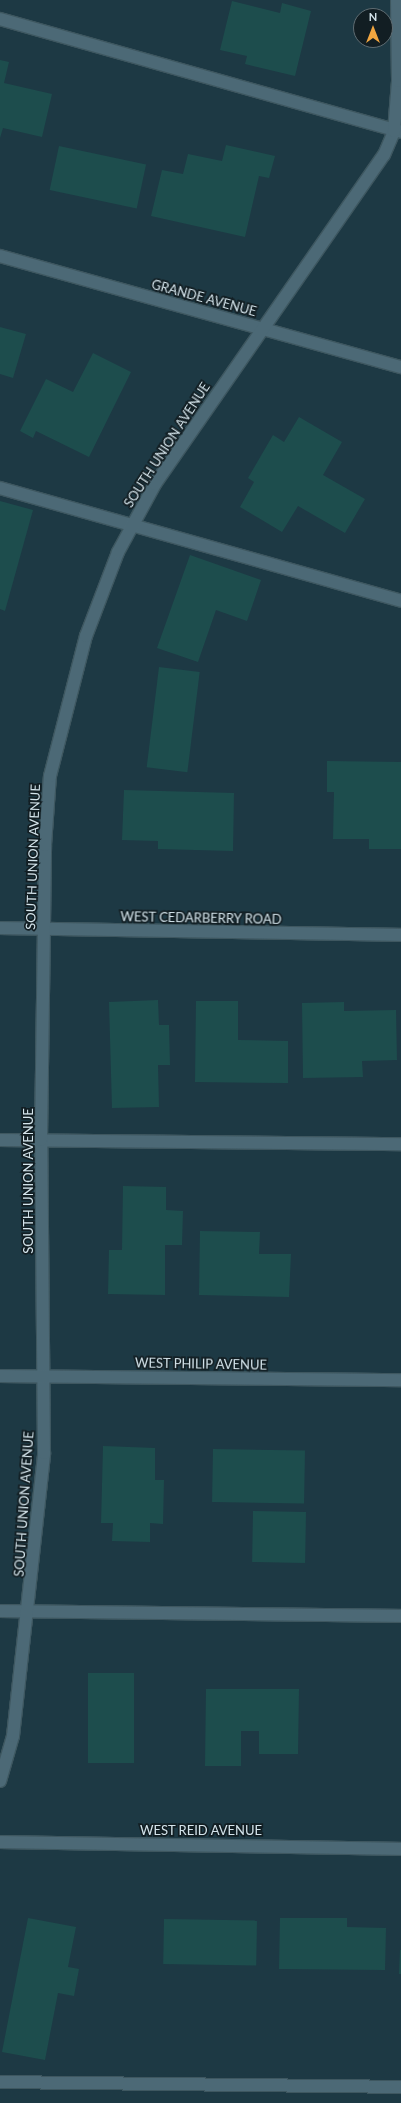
<!DOCTYPE html>
<html>
<head>
<meta charset="utf-8">
<style>
  body { margin:0 }
  #map { position:relative; width:401px; height:2103px; overflow:hidden; background:#1d3944; font-family:Lato,sans-serif }
  div>[style] { position:absolute }
  .building>* { inset:0; background:#1d4d4d; transform-origin:0 0 }
  .roads { filter:drop-shadow(1px 0 #3e5760) drop-shadow(-1px 0 #3e5760) drop-shadow(0 1px #3e5760) drop-shadow(0 -1px #3e5760) }
  .lane>* { height:12px; margin:-6px; padding:0 6px; transform-origin:6px; border-radius:6px; background:#4c6976 }
  .street>* { height:12px; margin:-6px; padding:0 6px; transform-origin:6px; border-radius:6px; background:#4c6976 }
  .secondary>* { height:12px; margin:-6px; padding:0 6px; transform-origin:6px; border-radius:6px; background:#4c6976 }
  span { translate:-50% -50%; white-space:nowrap; text-align:center; line-height:1.15; -webkit-text-stroke:3.5px #121e23; paint-order:stroke }
  .street-label { font-size:13px; color:#d4e4eb }
  .north { position:absolute; left:353px; top:8px; width:40px; height:40px; box-sizing:border-box; background:#121e23; border:1px solid #606d73; border-radius:50%; rotate:0deg; font-size:11px; font-weight:700; line-height:16px; text-align:center; color:#d4e4eb }
  .north::after { content:''; display:block; margin:auto; width:14px; height:18px; background:#f1a640; clip-path:polygon(50% 0,100% 100%,50% 72%,0 100%) }
</style>
</head>
<body>
<div id="map">
  <div class="building">
    <div style="clip-path:polygon(232px 1px,280px 13px,282px 3px,311px 11px,295px 76px,245px 64px,247px 56px,220px 50px)"></div>
    <div style="clip-path:polygon(0 60px,9px 62px,4px 83px,52px 94px,42px 137px,3px 128px,0 138px)"></div>
    <div style="clip-path:polygon(226px 145px,275px 156px,269px 178px,259px 176px,245px 237px,151px 216px,162px 170px,183px 174px,188px 154px,222px 161px)"></div>
    <div style="left:59px;top:146px;width:89px;height:45px;rotate:12deg"></div>
    <div style="clip-path:polygon(0 327px,26px 334px,13px 378px,0 374px)"></div>
    <div style="clip-path:polygon(93px 353px,131px 372px,89px 457px,36px 431px,33px 438px,20px 431px,46px 379px,73px 392px)"></div>
    <div style="clip-path:polygon(299px 417px,342px 442px,323px 475px,365px 499px,345px 533px,298px 506px,282px 532px,240px 507px,254px 482px,248px 478px,273px 435px,284px 442px)"></div>
    <div style="clip-path:polygon(0 501px,33px 510px,5px 611px,0 609px)"></div>
    <div style="clip-path:polygon(190px 555px,261px 580px,247px 621px,216px 610px,198px 662px,157px 648px)"></div>
    <div style="left:159px;top:667px;width:41px;height:101px;rotate:7deg"></div>
    <div style="clip-path:polygon(327px 761px,401px 762px,401px 849px,369px 849px,369px 839px,333px 839px,334px 792px,327px 792px)"></div>
    <div style="clip-path:polygon(124px 790px,234px 793px,233px 851px,158px 849px,158px 841px,122px 840px)"></div>
    <div style="clip-path:polygon(158px 1000px,159px 1025px,169px 1025px,170px 1065px,158px 1065px,159px 1107px,112px 1108px,109px 1002px)"></div>
    <div style="clip-path:polygon(196px 1001px,238px 1001px,238px 1040px,288px 1041px,288px 1083px,195px 1082px)"></div>
    <div style="clip-path:polygon(344px 1002px,344px 1011px,396px 1010px,397px 1060px,362px 1061px,363px 1077px,303px 1078px,302px 1003px)"></div>
    <div style="clip-path:polygon(123px 1186px,166px 1187px,166px 1210px,183px 1211px,182px 1245px,165px 1245px,165px 1295px,108px 1294px,109px 1250px,122px 1250px)"></div>
    <div style="clip-path:polygon(200px 1231px,260px 1232px,259px 1254px,291px 1254px,289px 1297px,199px 1295px)"></div>
    <div style="clip-path:polygon(103px 1446px,155px 1448px,155px 1480px,164px 1480px,163px 1524px,150px 1523px,150px 1542px,112px 1541px,113px 1523px,101px 1523px)"></div>
    <div style="left:213px;top:1449px;width:92px;height:53px;rotate:1deg"></div>
    <div style="left:253px;top:1511px;width:53px;height:51px;rotate:1deg"></div>
    <div style="left:88px;top:1673px;width:46px;height:90px"></div>
    <div style="clip-path:polygon(206px 1689px,299px 1689px,298px 1754px,259px 1754px,259px 1731px,241px 1731px,241px 1766px,205px 1766px)"></div>
    <div style="clip-path:polygon(28px 1918px,76px 1927px,68px 1967px,79px 1969px,74px 1996px,58px 1993px,45px 2060px,2px 2052px)"></div>
    <div style="clip-path:polygon(280px 1918px,347px 1918px,347px 1927px,386px 1928px,385px 1970px,279px 1969px)"></div>
    <div style="left:164px;top:1919px;width:93px;height:45px;rotate:1deg"></div>
    <div style="clip-path:polygon(400px 1950px,401px 1950px,401px 1974px,399px 1974px)"></div>
  </div>
  <div class="roads">
    <div class="lane">
      <div style="left:0;top:19px;width:417px;rotate:15.7deg"></div>
      <div style="left:0;top:488px;width:417px;rotate:15.7deg"></div>
      <div style="left:0;top:1140px;width:401px;rotate:0.6deg"></div>
      <div style="left:0;top:1611px;width:401px;rotate:0.7deg"></div>
      <div style="left:0;top:2082px;width:401px;rotate:0.7deg"></div>
    </div>
    <div class="street">
      <div style="left:0;top:256px;width:416px;rotate:15.5deg"></div>
      <div style="left:0;top:928px;width:401px;rotate:1deg"></div>
      <div style="left:0;top:1781px;width:47px;rotate:-73.9deg"></div>
      <div style="left:13px;top:1736px;width:285px;rotate:-83.7deg"></div>
      <div style="left:44px;top:1453px;width:313px;rotate:-90.5deg"></div>
      <div style="left:41px;top:1140px;width:295px;rotate:-89.2deg"></div>
      <div style="left:45px;top:845px;width:69px;rotate:-85.9deg"></div>
      <div style="left:50px;top:776px;width:145px;rotate:-75.6deg"></div>
      <div style="left:86px;top:636px;width:90px;rotate:-69.1deg"></div>
      <div style="left:118px;top:552px;width:77px;rotate:-61.4deg"></div>
      <div style="left:155px;top:484px;width:401px;rotate:-55.2deg"></div>
      <div style="left:384px;top:155px;width:26px;rotate:-67deg"></div>
      <div style="left:394px;top:131px;width:50px;rotate:-85.4deg"></div>
      <div style="left:398px;top:81px;width:81px;rotate:-90.7deg"></div>
      <div style="left:0;top:1842px;width:401px;rotate:1deg"></div>
    </div>
    <div class="secondary">
      <div style="left:0;top:1376px;width:401px;rotate:0.6deg"></div>
    </div>
  </div>
  <div class="street-label">
    <span style="left:204px;top:298px;rotate:15deg">GRANDE AVENUE</span>
    <span style="left:167px;top:445px;rotate:-57deg">SOUTH UNION AVENUE</span>
    <span style="left:33px;top:857px;rotate:-88deg">SOUTH UNION AVENUE</span>
    <span style="left:201px;top:918px;rotate:1deg">WEST CEDARBERRY ROAD</span>
    <span style="left:28px;top:1181px;rotate:-90deg">SOUTH UNION AVENUE</span>
    <span style="left:201px;top:1364px;rotate:1deg">WEST PHILIP AVENUE</span>
    <span style="left:24px;top:1504px;rotate:-86deg">SOUTH UNION AVENUE</span>
    <span style="left:201px;top:1830px">WEST REID AVENUE</span>
  </div>
  <div class="north">N</div>
</div>
</body>
</html>
